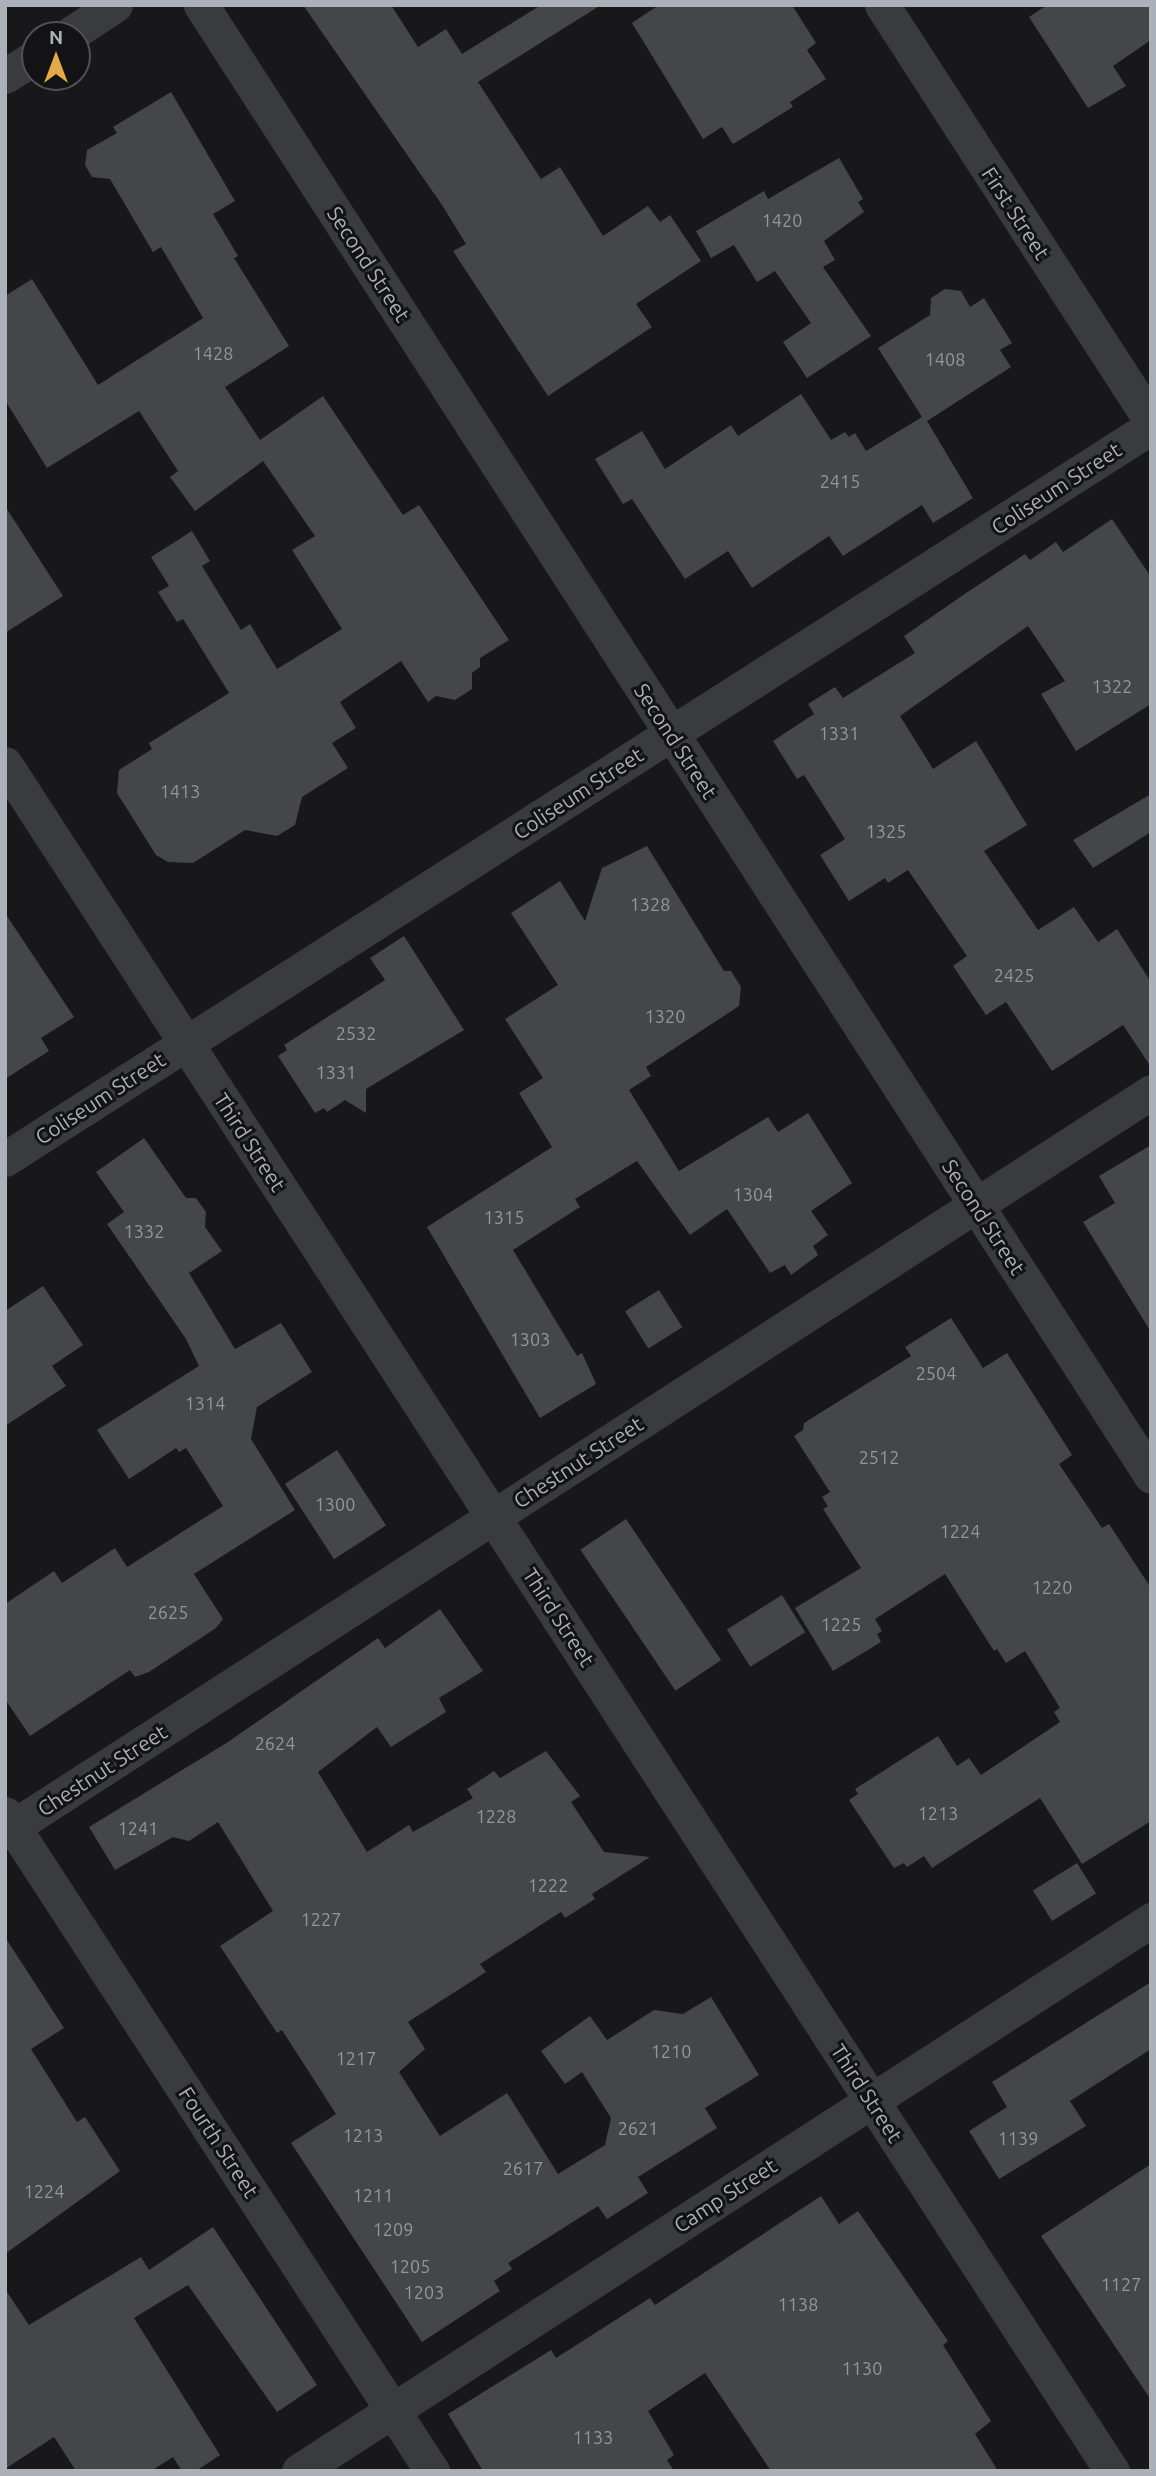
<!DOCTYPE html>
<html>
<head>
<meta charset="utf-8">
<style>
  body { margin:0 }
  #map { position:relative; width:1156px; height:2476px; overflow:hidden; background:#18181a; font-family:Ubuntu,sans-serif }
  div>[style] { position:absolute }
  .building>* { inset:0; background:#45464a; transform-origin:0 0 }
  .minor>* { height:35px; margin:-17.5px; padding:0 17.5px; transform-origin:17.5px; border-radius:17.5px; background:#3a3b3f }
  span { translate:-50% -50%; white-space:nowrap; text-align:center; line-height:1.15; -webkit-text-stroke:6px #131315; paint-order:stroke }
  .number-label { font-size:18px; color:#92969d }
  .number-label span { -webkit-text-stroke-width:0 }
  .street-label { font-size:21px; color:#acb0b9 }
  .frame { position:absolute; inset:0; border:7px solid #acb0b9; pointer-events:none }
  .north { position:absolute; left:21px; top:21px; width:70px; height:70px; box-sizing:border-box; background:#131315; border:2px solid #505257; border-radius:50%; rotate:0deg; font-size:19px; font-weight:700; line-height:28px; text-align:center; color:#acb0b9 }
  .north::after { content:''; display:block; margin:auto; width:24px; height:32px; background:#e2a948; clip-path:polygon(50% 0,100% 100%,50% 72%,0 100%) }
</style>
</head>
<body>
<div id="map">
  <div class="building">
    <div style="clip-path:polygon(303px 5px,391px 5px,418px 47px,446px 29px,462px 54px,541px 5px,601px 5px,478px 82px,541px 179px,560px 167px,603px 236px,648px 206px,660px 222px,670px 215px,701px 261px,636px 304px,652px 327px,548px 396px,453px 251px,466px 244px,442px 205px)"></div>
    <div style="clip-path:polygon(659px 5px,792px 5px,816px 43px,807px 50px,826px 79px,790px 102px,793px 107px,733px 144px,722px 127px,703px 139px,632px 23px)"></div>
    <div style="clip-path:polygon(1047px 5px,1151px 5px,1151px 40px,1113px 66px,1126px 86px,1088px 108px,1029px 17px)"></div>
    <div style="clip-path:polygon(171px 92px,235px 201px,213px 214px,238px 256px,234px 258px,289px 346px,225px 387px,260px 440px,323px 396px,403px 515px,419px 505px,509px 640px,480px 658px,480px 667px,472px 673px,472px 689px,455px 700px,436px 696px,428px 702px,401px 661px,340px 702px,356px 728px,332px 743px,348px 768px,302px 797px,295px 825px,277px 836px,245px 830px,193px 863px,168px 862px,156px 855px,117px 793px,119px 770px,152px 749px,149px 743px,229px 693px,183px 619px,177px 622px,158px 592px,169px 586px,151px 557px,192px 531px,210px 561px,202px 566px,241px 630px,250px 624px,277px 669px,342px 629px,292px 550px,315px 536px,263px 461px,195px 511px,170px 477px,178px 471px,139px 411px,47px 468px,5px 400px,5px 296px,32px 279px,98px 385px,203px 318px,161px 247px,153px 252px,110px 179px,92px 177px,85px 165px,87px 150px,117px 133px,113px 127px)"></div>
    <div style="clip-path:polygon(839px 158px,863px 199px,858px 202px,864px 212px,824px 241px,835px 260px,823px 267px,871px 336px,807px 378px,783px 342px,811px 323px,775px 271px,757px 282px,734px 245px,711px 258px,696px 231px,764px 191px,768px 199px)"></div>
    <div style="clip-path:polygon(945px 289px,961px 291px,970px 307px,984px 298px,1012px 343px,1000px 350px,1011px 367px,927px 421px,973px 498px,933px 523px,922px 505px,843px 556px,829px 536px,752px 588px,728px 551px,685px 579px,632px 499px,623px 504px,595px 459px,642px 431px,665px 469px,731px 425px,738px 436px,801px 394px,831px 440px,845px 432px,849px 437px,855px 433px,866px 451px,922px 417px,878px 348px,930px 315px,931px 298px)"></div>
    <div style="clip-path:polygon(5px 506px,63px 596px,5px 633px)"></div>
    <div style="clip-path:polygon(1112px 519px,1151px 577px,1151px 704px,1076px 751px,1041px 694px,1065px 681px,1028px 626px,900px 716px,933px 769px,976px 741px,1027px 825px,984px 851px,1038px 930px,1074px 907px,1098px 942px,1117px 929px,1151px 982px,1151px 1067px,1123px 1025px,1052px 1071px,1006px 1002px,986px 1015px,953px 966px,967px 956px,908px 870px,888px 883px,885px 878px,849px 901px,820px 855px,845px 839px,804px 775px,797px 779px,773px 741px,814px 714px,808px 704px,835px 687px,843px 698px,915px 653px,904px 636px,969px 591px,1025px 554px,1030px 560px,1056px 542px,1063px 552px)"></div>
    <div style="clip-path:polygon(1151px 794px,1151px 832px,1093px 868px,1073px 840px)"></div>
    <div style="clip-path:polygon(647px 846px,724px 971px,731px 971px,741px 987px,739px 1006px,646px 1067px,651px 1076px,629px 1090px,679px 1171px,768px 1117px,778px 1132px,808px 1113px,852px 1183px,811px 1211px,828px 1235px,813px 1246px,818px 1255px,791px 1275px,785px 1265px,770px 1273px,727px 1209px,690px 1235px,637px 1161px,575px 1199px,580px 1207px,513px 1250px,577px 1356px,582px 1353px,596px 1384px,540px 1418px,427px 1227px,552px 1147px,519px 1093px,543px 1078px,505px 1019px,558px 985px,511px 913px,560px 881px,585px 921px,602px 868px)"></div>
    <div style="clip-path:polygon(5px 913px,74px 1017px,41px 1038px,49px 1051px,5px 1079px)"></div>
    <div style="clip-path:polygon(404px 936px,464px 1030px,366px 1089px,366px 1113px,345px 1100px,327px 1112px,324px 1108px,315px 1113px,278px 1056px,287px 1050px,284px 1045px,385px 980px,370px 958px)"></div>
    <div style="clip-path:polygon(144px 1138px,186px 1198px,196px 1198px,206px 1212px,205px 1227px,222px 1251px,189px 1273px,235px 1349px,281px 1323px,312px 1372px,257px 1407px,251px 1439px,295px 1510px,194px 1574px,223px 1619px,216px 1628px,149px 1672px,135px 1677px,130px 1670px,30px 1736px,5px 1699px,5px 1604px,54px 1571px,62px 1583px,115px 1548px,127px 1567px,223px 1506px,186px 1448px,179px 1452px,176px 1448px,129px 1479px,97px 1430px,199px 1366px,186px 1339px,107px 1224px,124px 1212px,96px 1172px)"></div>
    <div style="clip-path:polygon(1151px 1145px,1151px 1332px,1083px 1222px,1115px 1203px,1099px 1176px)"></div>
    <div style="clip-path:polygon(43px 1286px,83px 1345px,52px 1366px,66px 1386px,5px 1426px,5px 1311px)"></div>
    <div style="left:659px;top:1290px;width:44px;height:40px;rotate:58deg"></div>
    <div style="clip-path:polygon(951px 1318px,983px 1368px,1007px 1353px,1072px 1455px,1059px 1464px,1102px 1528px,1109px 1524px,1151px 1588px,1151px 1821px,1082px 1864px,1040px 1798px,932px 1868px,924px 1856px,907px 1867px,904px 1863px,894px 1868px,849px 1800px,858px 1794px,855px 1789px,938px 1736px,957px 1766px,969px 1758px,981px 1775px,1060px 1722px,1054px 1712px,1060px 1708px,1025px 1651px,1006px 1663px,997px 1649px,994px 1651px,945px 1574px,875px 1619px,882px 1631px,877px 1634px,881px 1642px,833px 1671px,795px 1608px,861px 1568px,823px 1509px,828px 1506px,822px 1497px,830px 1492px,794px 1436px,803px 1430px,804px 1423px,911px 1356px,905px 1347px)"></div>
    <div style="left:337px;top:1450px;width:90px;height:62px;rotate:57deg"></div>
    <div style="left:626px;top:1519px;width:170px;height:55px;rotate:56deg"></div>
    <div style="left:782px;top:1595px;width:44px;height:65px;rotate:58deg"></div>
    <div style="clip-path:polygon(440px 1609px,483px 1671px,439px 1698px,446px 1712px,391px 1747px,377px 1727px,318px 1772px,367px 1852px,409px 1825px,413px 1832px,473px 1798px,467px 1789px,494px 1771px,500px 1778px,546px 1751px,580px 1796px,571px 1802px,604px 1852px,650px 1857px,592px 1894px,595px 1899px,565px 1918px,561px 1912px,480px 1964px,486px 1972px,408px 2022px,425px 2049px,399px 2072px,440px 2136px,507px 2093px,558px 2174px,605px 2145px,611px 2118px,582px 2072px,565px 2084px,541px 2051px,590px 2016px,607px 2040px,654px 2010px,683px 2014px,711px 1997px,759px 2075px,705px 2108px,717px 2128px,638px 2177px,648px 2193px,607px 2219px,598px 2206px,508px 2263px,512px 2269px,494px 2281px,500px 2291px,422px 2342px,291px 2143px,336px 2114px,282px 2030px,277px 2033px,220px 1946px,273px 1911px,218px 1822px,189px 1841px,173px 1837px,115px 1870px,89px 1827px,228px 1742px,378px 1638px,385px 1648px)"></div>
    <div style="left:1077px;top:1863px;width:36px;height:52px;rotate:58deg"></div>
    <div style="clip-path:polygon(5px 1937px,64px 2028px,31px 2049px,77px 2122px,85px 2117px,120px 2171px,5px 2254px)"></div>
    <div style="clip-path:polygon(1151px 1982px,1151px 2049px,1070px 2101px,1086px 2126px,999px 2179px,969px 2131px,1007px 2107px,992px 2082px)"></div>
    <div style="clip-path:polygon(1151px 2164px,1151px 2400px,1041px 2236px)"></div>
    <div style="clip-path:polygon(821px 2196px,839px 2224px,858px 2211px,948px 2341px,943px 2345px,991px 2421px,975px 2434px,998px 2471px,771px 2471px,705px 2373px,648px 2411px,674px 2455px,667px 2460px,674px 2471px,483px 2471px,448px 2414px,551px 2350px,556px 2358px,650px 2298px,655px 2305px)"></div>
    <div style="clip-path:polygon(213px 2227px,317px 2385px,277px 2412px,188px 2285px,134px 2318px,220px 2455px,196px 2471px,182px 2471px,173px 2457px,151px 2471px,76px 2471px,54px 2437px,5px 2469px,5px 2289px,29px 2325px,141px 2257px,149px 2270px)"></div>
  </div>
  <div class="minor">
    <div style="left:201px;top:5px;width:1751px;rotate:57.14deg"></div>
    <div style="left:882px;top:5px;width:495px;rotate:57.1deg"></div>
    <div style="left:69px;top:35px;width:55px;rotate:-33.1deg"></div>
    <div style="left:5px;top:76px;width:36px;rotate:-32deg"></div>
    <div style="left:5px;top:764px;width:2035px;rotate:57.04deg"></div>
    <div style="left:5px;top:1159px;width:1360px;rotate:-32.57deg"></div>
    <div style="left:5px;top:1814px;width:784px;rotate:56.98deg"></div>
    <div style="left:5px;top:1832px;width:1364px;rotate:-32.85deg"></div>
    <div style="left:299px;top:2471px;width:1015px;rotate:-32.89deg"></div>
  </div>
  <div class="number-label">
    <span style="left:782px;top:220px">1420</span>
    <span style="left:213px;top:353px">1428</span>
    <span style="left:945px;top:359px">1408</span>
    <span style="left:840px;top:481px">2415</span>
    <span style="left:1112px;top:686px">1322</span>
    <span style="left:839px;top:733px">1331</span>
    <span style="left:180px;top:791px">1413</span>
    <span style="left:886px;top:831px">1325</span>
    <span style="left:650px;top:904px">1328</span>
    <span style="left:1014px;top:975px">2425</span>
    <span style="left:665px;top:1016px">1320</span>
    <span style="left:356px;top:1033px">2532</span>
    <span style="left:336px;top:1072px">1331</span>
    <span style="left:753px;top:1194px">1304</span>
    <span style="left:504px;top:1217px">1315</span>
    <span style="left:144px;top:1231px">1332</span>
    <span style="left:530px;top:1339px">1303</span>
    <span style="left:936px;top:1373px">2504</span>
    <span style="left:205px;top:1403px">1314</span>
    <span style="left:879px;top:1457px">2512</span>
    <span style="left:335px;top:1504px">1300</span>
    <span style="left:960px;top:1531px">1224</span>
    <span style="left:1052px;top:1587px">1220</span>
    <span style="left:168px;top:1612px">2625</span>
    <span style="left:841px;top:1624px">1225</span>
    <span style="left:275px;top:1743px">2624</span>
    <span style="left:938px;top:1813px">1213</span>
    <span style="left:496px;top:1816px">1228</span>
    <span style="left:138px;top:1828px">1241</span>
    <span style="left:548px;top:1885px">1222</span>
    <span style="left:321px;top:1919px">1227</span>
    <span style="left:671px;top:2051px">1210</span>
    <span style="left:356px;top:2058px">1217</span>
    <span style="left:638px;top:2128px">2621</span>
    <span style="left:363px;top:2135px">1213</span>
    <span style="left:1018px;top:2138px">1139</span>
    <span style="left:523px;top:2168px">2617</span>
    <span style="left:44px;top:2191px">1224</span>
    <span style="left:373px;top:2195px">1211</span>
    <span style="left:393px;top:2229px">1209</span>
    <span style="left:410px;top:2266px">1205</span>
    <span style="left:1121px;top:2284px">1127</span>
    <span style="left:424px;top:2292px">1203</span>
    <span style="left:798px;top:2304px">1138</span>
    <span style="left:862px;top:2368px">1130</span>
    <span style="left:593px;top:2437px">1133</span>
  </div>
  <div class="street-label">
    <span style="left:1016px;top:213px;rotate:57deg">First Street</span>
    <span style="left:369px;top:264px;rotate:57deg">Second Street</span>
    <span style="left:1056px;top:488px;rotate:-33deg">Coliseum Street</span>
    <span style="left:676px;top:741px;rotate:57deg">Second Street</span>
    <span style="left:578px;top:793px;rotate:-33deg">Coliseum Street</span>
    <span style="left:100px;top:1098px;rotate:-33deg">Coliseum Street</span>
    <span style="left:250px;top:1142px;rotate:57deg">Third Street</span>
    <span style="left:984px;top:1217px;rotate:57deg">Second Street</span>
    <span style="left:578px;top:1462px;rotate:-33deg">Chestnut Street</span>
    <span style="left:559px;top:1617px;rotate:57deg">Third Street</span>
    <span style="left:102px;top:1770px;rotate:-33deg">Chestnut Street</span>
    <span style="left:867px;top:2093px;rotate:57deg">Third Street</span>
    <span style="left:219px;top:2142px;rotate:57deg">Fourth Street</span>
    <span style="left:725px;top:2195px;rotate:-33deg">Camp Street</span>
  </div>
  <div class="frame"></div>
  <div class="north">N</div>
</div>
</body>
</html>
